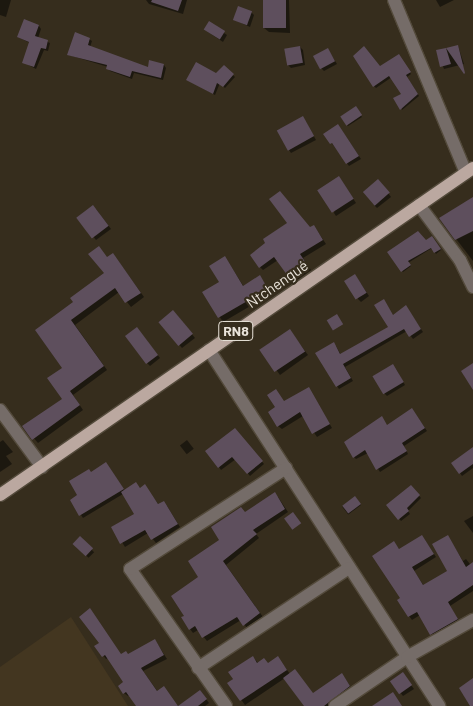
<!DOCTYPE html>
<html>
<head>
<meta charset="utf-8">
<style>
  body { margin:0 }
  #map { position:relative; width:473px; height:706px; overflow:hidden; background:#362d1d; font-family:Barlow,sans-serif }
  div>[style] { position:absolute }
  .built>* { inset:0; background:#433620 }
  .shadow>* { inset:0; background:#0007; transform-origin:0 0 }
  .building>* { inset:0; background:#5e4f5d; transform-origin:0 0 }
  .roads { filter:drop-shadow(1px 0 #534a3b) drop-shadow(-1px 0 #534a3b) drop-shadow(0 1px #534a3b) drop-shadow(0 -1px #534a3b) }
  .street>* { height:12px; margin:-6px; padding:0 6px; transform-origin:6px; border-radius:6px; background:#756c68 }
  .primary>* { height:12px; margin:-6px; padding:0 6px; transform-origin:6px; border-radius:6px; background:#bba8a0 }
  span { translate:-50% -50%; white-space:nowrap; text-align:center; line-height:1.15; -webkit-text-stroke:4.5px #362d1d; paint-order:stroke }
  .shield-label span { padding:1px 4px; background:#362d1d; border:1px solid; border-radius:4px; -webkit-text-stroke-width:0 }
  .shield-label { font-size:14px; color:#eae4db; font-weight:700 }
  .street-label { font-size:15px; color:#eae4db }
</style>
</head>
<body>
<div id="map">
  <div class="built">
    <div style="clip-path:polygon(71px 617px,128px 706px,0 706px,0 667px)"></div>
  </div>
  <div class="shadow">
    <div style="clip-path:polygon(0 0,11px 0,6px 17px,0 15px)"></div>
    <div style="clip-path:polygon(146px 0,187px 0,183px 14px,149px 4px)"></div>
    <div style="clip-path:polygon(264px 0,289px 0,290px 33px,269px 32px,264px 28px)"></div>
    <div style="clip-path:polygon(436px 0,454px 0,440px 7px)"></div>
    <div style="clip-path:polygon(251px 12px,254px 15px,250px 27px,235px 20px)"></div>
    <div style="clip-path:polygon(25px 21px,39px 26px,41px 29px,38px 38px,50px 43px,48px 51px,44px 50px,36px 69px,23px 62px,30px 43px,18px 37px)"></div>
    <div style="clip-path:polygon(209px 23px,227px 35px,223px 42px,208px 32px)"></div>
    <div style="clip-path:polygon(89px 39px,92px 41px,90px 47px,149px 68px,150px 62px,164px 65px,166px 68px,163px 80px,134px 73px,132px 79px,110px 71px,108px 67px,69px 55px)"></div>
    <div style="clip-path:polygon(458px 46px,464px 64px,444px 69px,437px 51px)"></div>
    <div style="clip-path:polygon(300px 47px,303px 50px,305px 65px,291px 68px,288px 65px)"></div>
    <div style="clip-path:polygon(328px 50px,337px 64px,324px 71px,321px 68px)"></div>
    <div style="clip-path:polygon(400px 57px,411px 74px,407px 77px,419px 96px,402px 110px,403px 94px,392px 77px,376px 88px,374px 86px,380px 67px)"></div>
    <div style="clip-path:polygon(224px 66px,235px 77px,225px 88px,220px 83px,215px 95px,190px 81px,216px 75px)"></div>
    <div style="clip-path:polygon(356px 108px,362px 117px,348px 126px,347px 125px)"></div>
    <div style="clip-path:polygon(303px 117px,316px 140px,291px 153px,289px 150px)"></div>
    <div style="clip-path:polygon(338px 125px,361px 159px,349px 166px,325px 134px)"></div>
    <div style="clip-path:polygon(341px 180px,356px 203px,336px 216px,334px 213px)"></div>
    <div style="clip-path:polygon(381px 183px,391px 197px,377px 208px,374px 205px)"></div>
    <div style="clip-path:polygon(473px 198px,473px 261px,441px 219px)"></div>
    <div style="clip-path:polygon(96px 209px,111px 229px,96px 240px,78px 218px)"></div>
    <div style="clip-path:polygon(314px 226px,326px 244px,303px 258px,311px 270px,294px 282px,278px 260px,263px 270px,260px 267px,267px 244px)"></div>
    <div style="clip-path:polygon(432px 238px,441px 250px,436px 254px,432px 248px,408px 263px,411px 266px,403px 272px,388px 253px,426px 242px)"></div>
    <div style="clip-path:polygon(113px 254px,144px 297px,131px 307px,119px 292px,75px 325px,107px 370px,73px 395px,83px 410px,38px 443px,24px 427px,63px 399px,64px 369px,36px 331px,75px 302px,105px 273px)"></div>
    <div style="clip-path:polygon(225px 257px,244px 287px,263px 281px,271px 294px,223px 322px,204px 293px,221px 283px)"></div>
    <div style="clip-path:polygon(357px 278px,369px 296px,361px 302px,358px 299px)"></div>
    <div style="clip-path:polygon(406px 307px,423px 332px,413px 339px,407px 331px,345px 367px,353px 381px,339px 389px,337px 386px,336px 346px,341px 355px,390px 327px,394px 316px)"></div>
    <div style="clip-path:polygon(176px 314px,195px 338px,182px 348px,160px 322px)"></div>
    <div style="clip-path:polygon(140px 332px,160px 358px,150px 366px,147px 363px)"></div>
    <div style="clip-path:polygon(293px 335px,308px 355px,280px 375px,262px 350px)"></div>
    <div style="clip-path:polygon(396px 369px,405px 385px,387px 396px,384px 393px)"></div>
    <div style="clip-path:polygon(309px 389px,332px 428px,317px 437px,303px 416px,282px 429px,278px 426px,277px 408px)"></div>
    <div style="clip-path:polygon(414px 412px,427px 431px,404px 446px,408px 454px,380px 472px,368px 453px,356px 459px,354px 457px,387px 426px)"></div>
    <div style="clip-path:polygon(238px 433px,264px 464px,250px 476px,236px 459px,221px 470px,219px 467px)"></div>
    <div style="clip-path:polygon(3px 440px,13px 452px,6px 456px,12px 464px,0 472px,0 442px)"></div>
    <div style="left:187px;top:440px;width:11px;height:9px;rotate:52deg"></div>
    <div style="clip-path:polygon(473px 453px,473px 468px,462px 476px,460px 473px)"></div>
    <div style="clip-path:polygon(106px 463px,125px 491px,136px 484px,141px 489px,145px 486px,159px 505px,167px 506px,180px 527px,156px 543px,148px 533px,125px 547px,113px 528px,136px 514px,123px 494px,83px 518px,71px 500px,79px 495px,91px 473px)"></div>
    <div style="clip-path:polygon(411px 487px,421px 498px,408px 511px,410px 514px,401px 521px,388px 505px)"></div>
    <div style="clip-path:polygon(278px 497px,288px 512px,256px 534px,259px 538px,226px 565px,263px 617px,247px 628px,241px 620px,207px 641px,198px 630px,193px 633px,190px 629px,185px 616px,200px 578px,221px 540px,246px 513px)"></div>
    <div style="left:355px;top:497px;width:10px;height:16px;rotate:53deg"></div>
    <div style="clip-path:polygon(473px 516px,473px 533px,464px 521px)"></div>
    <div style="clip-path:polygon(422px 536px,436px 557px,414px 571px,424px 586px,449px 572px,448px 537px,463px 561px,466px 559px,473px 568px,473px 591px,450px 606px,460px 623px,434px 637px,420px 615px,412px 620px,398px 601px,402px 598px,394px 543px,400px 550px)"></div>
    <div style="left:80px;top:538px;width:20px;height:8px;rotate:45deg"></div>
    <div style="clip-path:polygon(155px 640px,167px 659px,143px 671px,158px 692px,178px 706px,138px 706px,130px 695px,128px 696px,124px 693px,120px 686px,125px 683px,108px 658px,106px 659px,96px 646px,121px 655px,128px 655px)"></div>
    <div style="clip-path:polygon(253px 657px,258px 663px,269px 664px,278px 658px,290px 674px,313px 694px,344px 677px,352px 689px,329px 706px,305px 706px,285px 678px,245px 705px,229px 683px)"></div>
    <div style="clip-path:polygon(405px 677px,414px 689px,403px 696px,392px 682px)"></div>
    <div style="clip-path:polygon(203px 695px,209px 703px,205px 706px,180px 706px)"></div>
  </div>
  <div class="building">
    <div style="clip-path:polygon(152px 0,182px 0,178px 11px,151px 2px)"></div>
    <div style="left:263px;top:0;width:23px;height:28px"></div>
    <div style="left:238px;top:6px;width:15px;height:15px;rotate:20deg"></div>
    <div style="clip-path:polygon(24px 19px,39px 25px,35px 36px,48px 40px,46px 49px,41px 48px,34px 67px,22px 63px,29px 42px,17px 37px)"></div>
    <div style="left:209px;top:21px;width:19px;height:10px;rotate:32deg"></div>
    <div style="clip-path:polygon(75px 32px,90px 38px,88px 45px,148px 67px,149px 60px,164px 64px,161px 78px,132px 71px,130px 77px,106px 69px,107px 65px,67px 55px)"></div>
    <div style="clip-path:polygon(458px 45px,465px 73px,464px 74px,446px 48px)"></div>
    <div style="left:300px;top:46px;width:17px;height:16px;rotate:80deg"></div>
    <div style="clip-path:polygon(364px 46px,380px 66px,399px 54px,411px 72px,406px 75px,418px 94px,400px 110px,393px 98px,401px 94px,389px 76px,373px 87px,353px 56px)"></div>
    <div style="left:328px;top:48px;width:15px;height:17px;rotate:62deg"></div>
    <div style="clip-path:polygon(446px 48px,451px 64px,440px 67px,436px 50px)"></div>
    <div style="clip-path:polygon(196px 62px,216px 73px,224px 65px,234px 74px,223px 87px,217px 83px,213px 94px,186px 80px)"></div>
    <div style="left:356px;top:106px;width:11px;height:19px;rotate:56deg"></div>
    <div style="left:303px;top:116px;width:23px;height:30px;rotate:61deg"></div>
    <div style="clip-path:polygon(338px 124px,359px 156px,346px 164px,332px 143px,330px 144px,323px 134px)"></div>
    <div style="left:339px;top:176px;width:27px;height:26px;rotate:57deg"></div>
    <div style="left:378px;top:179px;width:18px;height:20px;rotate:49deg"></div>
    <div style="clip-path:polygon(280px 191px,310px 227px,314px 225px,323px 240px,300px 254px,308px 266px,290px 279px,274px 257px,259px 268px,250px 255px,265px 243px,263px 239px,287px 223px,269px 199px)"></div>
    <div style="clip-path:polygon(473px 197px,473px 231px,455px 240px,439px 218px)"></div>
    <div style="left:93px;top:205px;width:26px;height:21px;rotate:53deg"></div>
    <div style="clip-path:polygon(418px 231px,426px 240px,432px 236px,441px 249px,434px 253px,431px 248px,408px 261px,411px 265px,401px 272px,387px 252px)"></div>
    <div style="clip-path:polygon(99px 246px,107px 257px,113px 253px,141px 293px,125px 303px,115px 288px,71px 320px,104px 366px,70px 391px,80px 405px,32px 440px,22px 426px,62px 399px,47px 378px,62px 368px,35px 330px,73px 302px,70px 298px,104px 273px,88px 254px)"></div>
    <div style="clip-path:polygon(225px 256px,243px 286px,260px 275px,268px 289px,218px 318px,202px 292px,219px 282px,209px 266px)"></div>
    <div style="left:355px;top:274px;width:22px;height:13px;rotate:58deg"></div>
    <div style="clip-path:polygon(384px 299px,393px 315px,406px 305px,421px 329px,409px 337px,404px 329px,343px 364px,351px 378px,336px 387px,315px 353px,334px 342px,340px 354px,388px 327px,374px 305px)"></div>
    <div style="left:173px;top:310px;width:31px;height:19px;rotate:50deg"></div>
    <div style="left:337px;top:314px;width:12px;height:12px;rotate:59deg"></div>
    <div style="left:137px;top:327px;width:35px;height:15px;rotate:53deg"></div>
    <div style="left:290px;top:329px;width:27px;height:37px;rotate:56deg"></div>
    <div style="clip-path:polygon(473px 363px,473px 390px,461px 371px)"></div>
    <div style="left:393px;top:364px;width:21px;height:24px;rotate:59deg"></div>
    <div style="clip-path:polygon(309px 387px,330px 424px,312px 434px,300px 412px,277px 427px,268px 412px,275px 407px,267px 395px,276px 389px,284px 401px)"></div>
    <div style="clip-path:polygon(412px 408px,425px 428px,402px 443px,407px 451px,376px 470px,365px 450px,353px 458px,344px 442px,382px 416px,387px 425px)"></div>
    <div style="clip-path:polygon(235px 428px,263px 461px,247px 474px,232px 457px,218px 468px,205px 451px)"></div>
    <div style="clip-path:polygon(473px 447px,473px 464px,459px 474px,451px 463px)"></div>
    <div style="clip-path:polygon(106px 462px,124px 489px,79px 516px,70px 500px,77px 495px,69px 481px,89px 469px,91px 472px)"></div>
    <div style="clip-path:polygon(136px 482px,140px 488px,145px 484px,158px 504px,164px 501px,178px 524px,151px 540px,145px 530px,120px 544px,111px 527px,134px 514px,121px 492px)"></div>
    <div style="clip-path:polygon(411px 485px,420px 495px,407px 508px,409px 511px,398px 520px,386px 505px)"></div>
    <div style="clip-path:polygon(275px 492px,285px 509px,253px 530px,257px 534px,223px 561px,260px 613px,243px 626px,237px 617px,202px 638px,195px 626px,189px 630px,181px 617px,184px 616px,171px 596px,198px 577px,188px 561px,219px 540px,211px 527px,241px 507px,245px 512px)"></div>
    <div style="left:355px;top:496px;width:10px;height:16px;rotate:53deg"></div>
    <div style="left:293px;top:512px;width:14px;height:11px;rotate:54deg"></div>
    <div style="clip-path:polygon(422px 535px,434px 554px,412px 567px,423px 585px,447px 571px,432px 544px,448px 535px,466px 567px,473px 562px,473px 585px,448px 602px,458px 619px,430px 635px,417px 612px,408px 617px,397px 600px,400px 598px,372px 556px,394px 541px,399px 549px)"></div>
    <div style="left:80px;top:536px;width:18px;height:11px;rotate:43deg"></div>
    <div style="clip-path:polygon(90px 608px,121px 654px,126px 651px,128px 654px,155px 639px,164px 655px,141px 668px,157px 691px,164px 686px,178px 706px,136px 706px,126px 692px,123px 694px,118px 686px,123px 682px,105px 655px,102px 657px,94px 646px,99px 643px,79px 617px)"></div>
    <div style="clip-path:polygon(253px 656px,257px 663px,264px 658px,268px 663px,278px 656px,287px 670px,240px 701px,227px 683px,233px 679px,228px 672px)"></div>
    <div style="clip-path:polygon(295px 669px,313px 693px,342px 673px,350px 686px,324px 706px,304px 706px,283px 678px)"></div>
    <div style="left:403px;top:672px;width:16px;height:16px;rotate:55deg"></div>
    <div style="clip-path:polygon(473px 678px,473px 706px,470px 706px,459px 688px)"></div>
    <div style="clip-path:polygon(200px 690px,207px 699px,198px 706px,178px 706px)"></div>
    <div style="clip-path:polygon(393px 692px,402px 706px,372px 706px)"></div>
  </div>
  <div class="roads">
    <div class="street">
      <div style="left:394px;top:0;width:187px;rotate:67.4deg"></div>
      <div style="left:419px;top:205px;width:69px;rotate:53.3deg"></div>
      <div style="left:460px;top:260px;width:30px;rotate:64deg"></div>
      <div style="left:209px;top:350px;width:424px;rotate:57.1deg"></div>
      <div style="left:0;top:410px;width:71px;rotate:53.6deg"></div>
      <div style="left:198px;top:668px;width:181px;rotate:-33.5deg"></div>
      <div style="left:226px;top:706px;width:167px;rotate:-125deg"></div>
      <div style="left:130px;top:569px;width:186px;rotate:-32.9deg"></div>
      <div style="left:335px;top:706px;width:87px;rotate:-34.2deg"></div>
      <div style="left:407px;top:657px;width:76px;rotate:-29.3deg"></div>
    </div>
    <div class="primary">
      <div style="left:0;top:495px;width:575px;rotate:-34.66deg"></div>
    </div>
  </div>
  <div class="shield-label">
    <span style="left:236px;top:331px">RN8</span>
  </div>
  <div class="street-label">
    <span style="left:277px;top:284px;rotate:-35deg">Ntchengué</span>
  </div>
</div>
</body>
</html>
